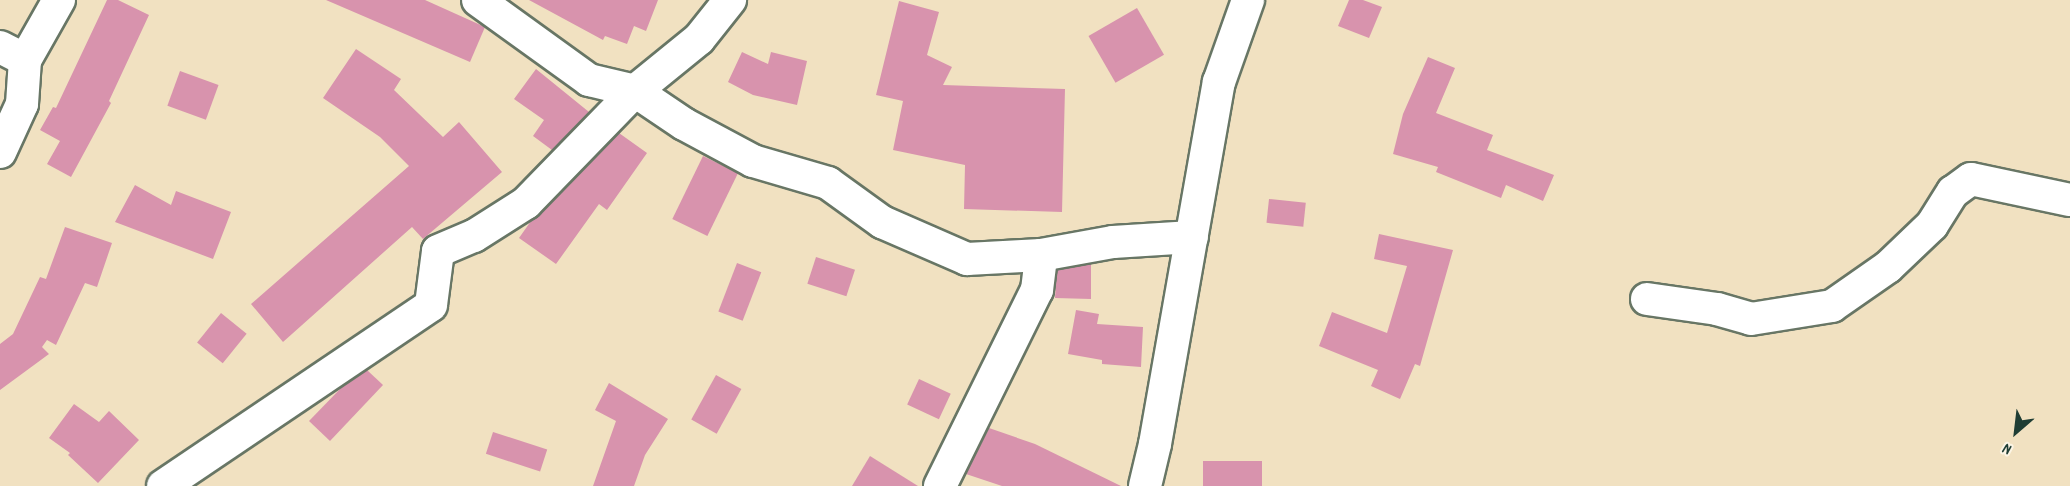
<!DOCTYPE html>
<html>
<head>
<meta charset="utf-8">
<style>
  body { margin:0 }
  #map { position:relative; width:2070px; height:486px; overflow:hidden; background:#f1e1c1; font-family:Dekko,sans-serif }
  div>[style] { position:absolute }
  .building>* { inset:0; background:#d893ad; transform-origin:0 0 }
  .roads { filter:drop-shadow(2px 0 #687665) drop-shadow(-2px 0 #687665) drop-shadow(0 2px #687665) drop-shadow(0 -2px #687665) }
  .street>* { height:32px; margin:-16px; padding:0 16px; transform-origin:16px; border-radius:16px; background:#fff }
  span { translate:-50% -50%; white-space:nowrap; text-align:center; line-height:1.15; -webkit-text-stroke:6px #fcf5e5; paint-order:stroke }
  .north { position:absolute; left:1986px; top:402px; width:60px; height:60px; -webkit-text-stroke:4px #fcf5e5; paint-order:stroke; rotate:208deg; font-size:16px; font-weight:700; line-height:24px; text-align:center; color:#1f3d34 }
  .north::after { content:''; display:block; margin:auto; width:21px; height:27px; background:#1f3d34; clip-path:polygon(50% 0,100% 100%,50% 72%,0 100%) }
</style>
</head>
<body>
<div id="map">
  <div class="building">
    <div style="clip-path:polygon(107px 0,118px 0,149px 15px,109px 101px,111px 103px,71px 177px,47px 164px,60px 141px,40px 130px,53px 107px,56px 108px)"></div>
    <div style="clip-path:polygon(326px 0,425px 0,485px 27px,470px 62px)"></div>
    <div style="clip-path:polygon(529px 0,658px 0,646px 31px,634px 26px,627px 44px,605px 36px,603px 40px)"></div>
    <div style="clip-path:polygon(1349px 0,1363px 0,1382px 7px,1369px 38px,1338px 26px)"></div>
    <div style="clip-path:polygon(899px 1px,939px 12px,927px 55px,952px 67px,943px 85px,1065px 89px,1062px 212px,964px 209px,965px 165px,893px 150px,903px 101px,876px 95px)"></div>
    <div style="left:1137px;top:8px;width:54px;height:56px;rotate:60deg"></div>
    <div style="clip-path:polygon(356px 49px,401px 79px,394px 90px,443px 137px,459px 122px,502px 172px,423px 239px,412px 227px,283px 342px,251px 304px,409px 166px,380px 137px,323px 98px)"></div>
    <div style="clip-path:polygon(742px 52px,768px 64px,771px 52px,807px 61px,797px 105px,753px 95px,728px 82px)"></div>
    <div style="clip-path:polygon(1428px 57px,1455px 68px,1436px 113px,1493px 135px,1487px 150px,1554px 175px,1543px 201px,1506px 185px,1501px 198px,1436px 172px,1438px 167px,1393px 154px,1403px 114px)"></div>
    <div style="clip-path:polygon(536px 69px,589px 112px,552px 150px,533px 136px,544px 120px,514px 99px)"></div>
    <div style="left:180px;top:71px;width:41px;height:37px;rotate:20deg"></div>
    <div style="clip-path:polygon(619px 133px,647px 153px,607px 210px,599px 204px,556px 264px,519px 238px,531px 221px)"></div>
    <div style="left:703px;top:156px;width:39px;height:70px;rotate:26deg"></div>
    <div style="clip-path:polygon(135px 185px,171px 205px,176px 191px,231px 212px,213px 259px,115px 222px)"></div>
    <div style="left:1269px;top:199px;width:37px;height:24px;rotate:6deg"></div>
    <div style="clip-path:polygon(65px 227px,112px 243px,97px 287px,85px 283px,56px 345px,47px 340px,42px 347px,49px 354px,0 390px,0 344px,13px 334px,40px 277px,46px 279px)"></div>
    <div style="clip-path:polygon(1379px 234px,1453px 250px,1420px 366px,1415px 364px,1400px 399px,1371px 386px,1378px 370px,1319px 346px,1332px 312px,1387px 333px,1407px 266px,1374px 259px)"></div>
    <div style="left:816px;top:257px;width:41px;height:28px;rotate:18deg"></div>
    <div style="left:737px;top:263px;width:26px;height:52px;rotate:21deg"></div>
    <div style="clip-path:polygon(1091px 264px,1091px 299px,1055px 298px,1057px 270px)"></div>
    <div style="clip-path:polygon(1076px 310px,1099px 314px,1097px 324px,1143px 327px,1141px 367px,1102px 364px,1102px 360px,1068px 354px)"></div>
    <div style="left:221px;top:313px;width:33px;height:38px;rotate:39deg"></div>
    <div style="clip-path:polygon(367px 370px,383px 385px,330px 441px,309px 421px,342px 387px)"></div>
    <div style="left:716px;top:375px;width:29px;height:51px;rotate:29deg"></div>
    <div style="left:919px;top:379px;width:35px;height:28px;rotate:25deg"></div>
    <div style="clip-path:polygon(609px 383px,668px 419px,645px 455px,634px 486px,593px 486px,616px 421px,595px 410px)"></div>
    <div style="clip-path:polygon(74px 404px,99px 422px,109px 411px,139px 440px,98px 483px,68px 455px,70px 453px,49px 438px)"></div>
    <div style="clip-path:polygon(989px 428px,1035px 444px,1121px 486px,1002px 486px,966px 474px)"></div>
    <div style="left:493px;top:432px;width:57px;height:23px;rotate:18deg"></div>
    <div style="clip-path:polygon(870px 456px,918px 486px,852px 486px)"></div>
    <div style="left:1262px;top:461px;width:25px;height:59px;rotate:90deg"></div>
  </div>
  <div class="roads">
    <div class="street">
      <div style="left:478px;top:0;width:137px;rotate:35.8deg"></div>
      <div style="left:589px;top:80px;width:47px;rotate:13.4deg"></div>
      <div style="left:635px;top:91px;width:82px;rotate:-39.1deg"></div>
      <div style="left:699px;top:39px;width:50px;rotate:-51.5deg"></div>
      <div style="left:0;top:47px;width:28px;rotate:27deg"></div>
      <div style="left:25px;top:60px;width:69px;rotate:-60.5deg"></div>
      <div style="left:0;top:152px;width:53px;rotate:-65.4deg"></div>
      <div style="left:22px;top:104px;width:44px;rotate:-86.1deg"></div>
      <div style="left:1647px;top:299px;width:71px;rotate:8.1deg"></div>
      <div style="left:1717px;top:309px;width:35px;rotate:16deg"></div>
      <div style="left:1751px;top:319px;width:82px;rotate:-9.1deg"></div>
      <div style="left:1832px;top:306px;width:68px;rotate:-34.9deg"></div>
      <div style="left:1888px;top:267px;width:61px;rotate:-43.7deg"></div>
      <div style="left:1932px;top:225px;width:39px;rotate:-58deg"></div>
      <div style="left:1953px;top:192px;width:22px;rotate:-36deg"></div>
      <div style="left:1971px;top:179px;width:101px;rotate:12deg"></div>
      <div style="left:163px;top:486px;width:323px;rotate:-34deg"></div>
      <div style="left:431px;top:305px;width:54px;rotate:-82.6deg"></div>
      <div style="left:438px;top:251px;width:39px;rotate:-23deg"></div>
      <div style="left:474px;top:236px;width:62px;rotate:-32.4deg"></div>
      <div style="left:526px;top:203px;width:156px;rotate:-45.8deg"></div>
      <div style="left:635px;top:91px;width:59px;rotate:34deg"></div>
      <div style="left:684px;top:124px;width:78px;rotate:28.2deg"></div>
      <div style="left:753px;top:161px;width:78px;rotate:16.3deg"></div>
      <div style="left:828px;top:183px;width:67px;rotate:35.8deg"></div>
      <div style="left:882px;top:222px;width:93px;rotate:23.5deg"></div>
      <div style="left:967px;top:259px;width:74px;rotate:-3.1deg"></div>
      <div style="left:1041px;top:255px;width:73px;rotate:-10.2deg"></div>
      <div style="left:1113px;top:242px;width:79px;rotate:-3.6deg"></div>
      <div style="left:940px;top:486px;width:219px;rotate:-63.7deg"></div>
      <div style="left:1037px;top:290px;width:35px;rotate:-83deg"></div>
      <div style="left:1145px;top:486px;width:43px;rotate:-76.6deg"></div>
      <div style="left:1155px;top:444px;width:368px;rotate:-80deg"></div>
      <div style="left:1219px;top:82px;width:87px;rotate:-70.5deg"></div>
    </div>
  </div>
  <div class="north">N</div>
</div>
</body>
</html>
